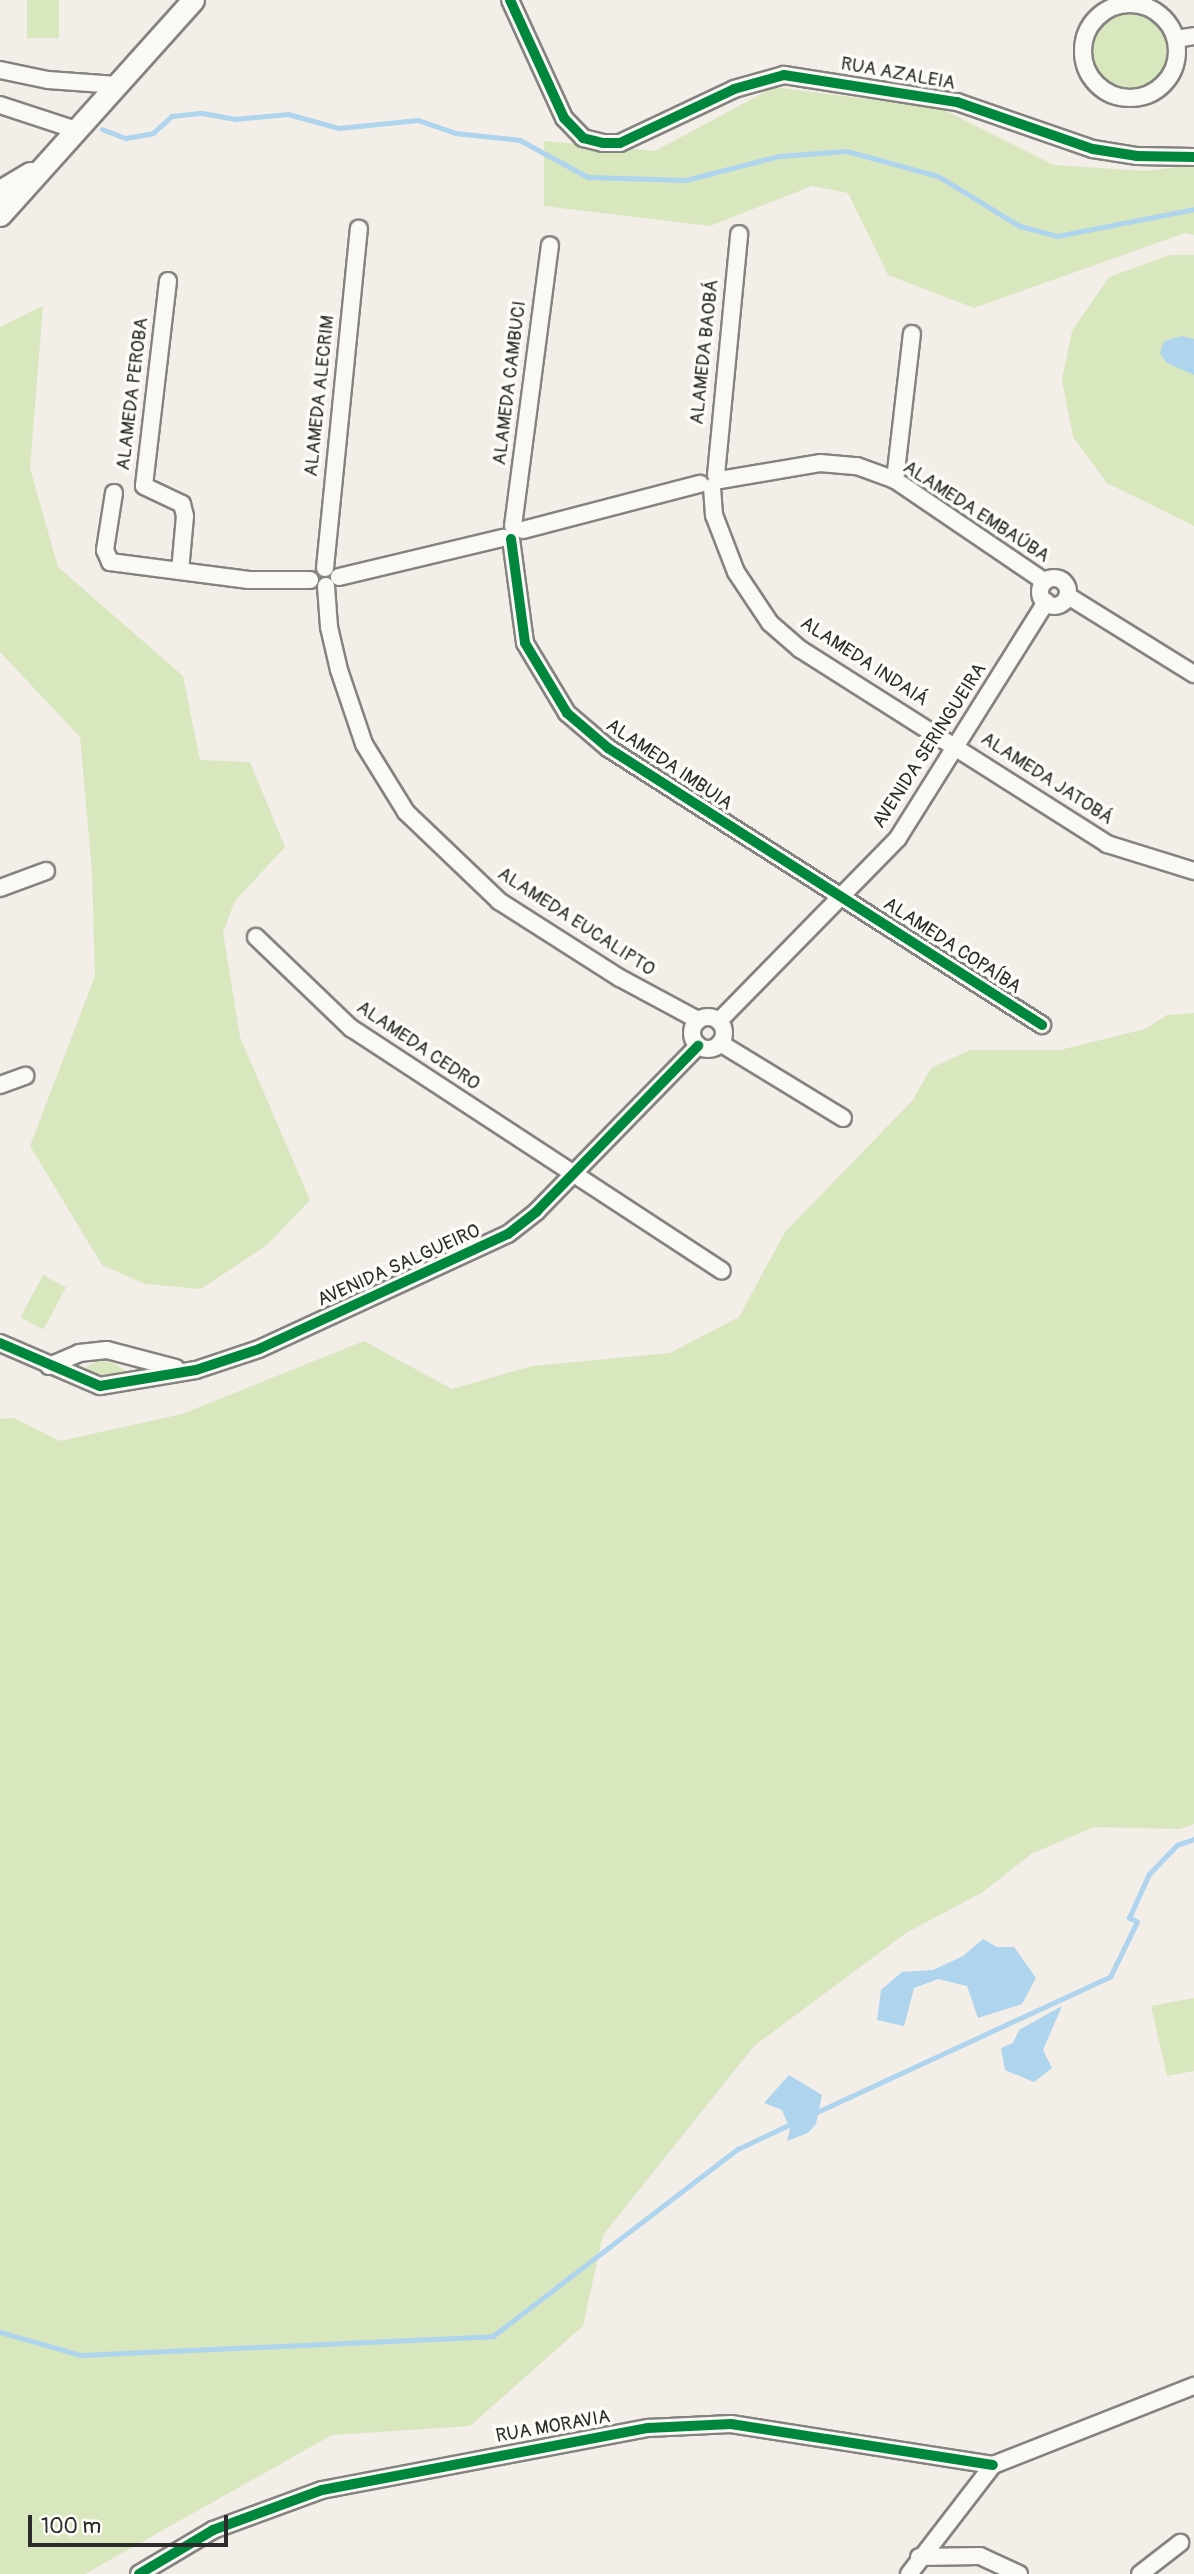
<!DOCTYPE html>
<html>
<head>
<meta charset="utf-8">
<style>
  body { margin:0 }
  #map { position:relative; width:1194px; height:2574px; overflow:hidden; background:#f3eee8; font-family:Pangolin,sans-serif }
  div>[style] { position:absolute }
  .green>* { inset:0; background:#d8e7be; transform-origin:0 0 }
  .round { border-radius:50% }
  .water>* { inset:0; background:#aed4ee }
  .stream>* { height:4.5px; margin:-2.25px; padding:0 2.25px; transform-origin:2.25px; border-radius:2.25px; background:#aed4ee }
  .roads { filter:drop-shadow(2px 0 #858380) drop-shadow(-2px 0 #858380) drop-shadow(0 2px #858380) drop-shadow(0 -2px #858380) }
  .minor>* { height:16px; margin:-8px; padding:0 8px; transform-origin:8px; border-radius:8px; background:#faf9f6 }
  .minor>.ring { margin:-8px; padding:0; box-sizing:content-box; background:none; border:16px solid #faf9f6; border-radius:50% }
  .secondary>* { height:21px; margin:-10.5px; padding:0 10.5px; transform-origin:10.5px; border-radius:10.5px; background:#faf9f6 }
  .cycleway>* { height:10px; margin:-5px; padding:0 5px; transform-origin:5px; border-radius:5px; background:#00873e }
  span { translate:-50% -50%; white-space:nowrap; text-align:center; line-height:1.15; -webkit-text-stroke:7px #fdfcf7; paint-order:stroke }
  .street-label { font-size:19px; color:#2b2b2b }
  .scale { position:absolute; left:28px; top:2515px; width:200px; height:32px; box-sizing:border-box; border:4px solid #2b2b2b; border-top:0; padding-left:9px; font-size:21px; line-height:24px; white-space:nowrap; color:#2b2b2b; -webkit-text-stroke:5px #fdfcf7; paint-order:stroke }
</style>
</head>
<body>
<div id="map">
  <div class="green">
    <div style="left:27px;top:0;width:32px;height:38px"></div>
    <div class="round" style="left:1090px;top:8px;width:80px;height:80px"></div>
    <div style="clip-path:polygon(774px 87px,942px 109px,1054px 165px,1145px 171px,1194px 165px,1194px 235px,1185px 233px,974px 308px,888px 275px,848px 193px,812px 186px,710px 226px,544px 206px,544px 141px,655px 151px)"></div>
    <div style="clip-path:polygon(1170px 255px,1194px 255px,1194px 526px,1107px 483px,1073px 437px,1062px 380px,1072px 331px,1109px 277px)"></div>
    <div style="clip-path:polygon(43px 306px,30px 468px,58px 567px,183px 676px,200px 760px,250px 762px,285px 847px,235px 901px,223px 932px,240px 1037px,310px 1200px,267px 1245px,201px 1289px,145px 1284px,102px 1265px,30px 1146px,95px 976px,92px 872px,80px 737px,0 652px,0 327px)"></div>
    <div style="clip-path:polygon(1194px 1013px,1194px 1824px,1180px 1829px,1094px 1827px,1031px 1854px,983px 1892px,906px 1933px,754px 2046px,603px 2235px,583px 2326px,470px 2426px,332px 2435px,85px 2574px,0 2574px,0 1419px,14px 1418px,60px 1441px,182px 1414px,364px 1341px,452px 1389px,532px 1366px,670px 1353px,739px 1317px,785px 1232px,913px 1100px,931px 1068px,970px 1050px,1060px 1050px,1145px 1029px,1167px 1015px)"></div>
    <div style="left:43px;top:1275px;width:26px;height:48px;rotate:28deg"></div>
    <div style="clip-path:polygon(100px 1360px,115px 1364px,126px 1371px,120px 1378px,108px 1379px,90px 1373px,86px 1367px)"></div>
    <div style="clip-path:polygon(1194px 1998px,1194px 2071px,1167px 2076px,1151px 2006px)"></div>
  </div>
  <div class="water">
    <div style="clip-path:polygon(1182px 336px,1194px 339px,1194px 375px,1167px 363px,1160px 353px,1164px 341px)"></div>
    <div style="clip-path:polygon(983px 1939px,997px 1947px,1014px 1947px,1036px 1978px,1022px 2004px,978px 2018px,967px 1986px,938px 1979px,914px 1988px,904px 2026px,877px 2020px,881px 1990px,902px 1972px,933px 1970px,963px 1956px)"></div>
    <div style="clip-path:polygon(1062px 2006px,1043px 2050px,1052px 2068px,1034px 2082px,1005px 2070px,1001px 2048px,1013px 2043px,1019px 2030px)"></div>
    <div style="clip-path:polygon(789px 2075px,822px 2095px,816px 2124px,808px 2133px,787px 2141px,790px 2129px,782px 2110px,764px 2103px)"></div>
  </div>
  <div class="stream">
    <div style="left:102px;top:129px;width:26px;rotate:21deg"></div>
    <div style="left:126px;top:138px;width:27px;rotate:-10deg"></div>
    <div style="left:153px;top:133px;width:25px;rotate:-42deg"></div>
    <div style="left:172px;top:116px;width:30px;rotate:-6deg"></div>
    <div style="left:202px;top:113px;width:34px;rotate:10deg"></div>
    <div style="left:235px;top:119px;width:53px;rotate:-5.4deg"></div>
    <div style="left:288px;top:114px;width:53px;rotate:15.4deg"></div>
    <div style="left:339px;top:128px;width:79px;rotate:-5.8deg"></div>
    <div style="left:418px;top:120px;width:39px;rotate:19deg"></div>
    <div style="left:455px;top:133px;width:65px;rotate:6.1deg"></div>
    <div style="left:520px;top:140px;width:77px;rotate:28.6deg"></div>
    <div style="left:588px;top:177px;width:98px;rotate:1.8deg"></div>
    <div style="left:686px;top:180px;width:96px;rotate:-14.5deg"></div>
    <div style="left:779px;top:156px;width:68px;rotate:-4.2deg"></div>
    <div style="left:847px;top:151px;width:94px;rotate:15.4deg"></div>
    <div style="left:938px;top:176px;width:96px;rotate:31.4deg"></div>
    <div style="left:1020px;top:226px;width:38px;rotate:15deg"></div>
    <div style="left:1057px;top:236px;width:140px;rotate:-11.1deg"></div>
    <div style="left:815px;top:2113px;width:325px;rotate:-24.8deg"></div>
    <div style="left:1110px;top:1977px;width:61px;rotate:-63.9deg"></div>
    <div style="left:1137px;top:1922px;width:9px;rotate:-153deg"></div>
    <div style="left:1129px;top:1918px;width:48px;rotate:-65.6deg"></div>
    <div style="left:1149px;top:1874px;width:40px;rotate:-46deg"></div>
    <div style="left:1177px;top:1845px;width:18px;rotate:-19deg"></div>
    <div style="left:0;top:2332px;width:84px;rotate:15.9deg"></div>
    <div style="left:81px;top:2355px;width:412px;rotate:-2.6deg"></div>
    <div style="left:493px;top:2336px;width:308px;rotate:-37.4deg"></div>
    <div style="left:738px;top:2149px;width:59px;rotate:-25.3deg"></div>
  </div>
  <div class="roads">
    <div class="minor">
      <div style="left:510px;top:0;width:130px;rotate:65.4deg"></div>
      <div style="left:564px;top:118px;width:28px;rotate:46deg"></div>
      <div style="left:583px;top:138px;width:21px;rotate:14deg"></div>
      <div style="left:603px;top:143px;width:17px"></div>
      <div style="left:620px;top:143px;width:126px;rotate:-25.3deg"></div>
      <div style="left:734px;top:89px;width:52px;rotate:-15.6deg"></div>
      <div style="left:784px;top:75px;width:175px;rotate:8.9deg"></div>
      <div style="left:957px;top:102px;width:144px;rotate:19.1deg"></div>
      <div style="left:1093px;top:149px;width:45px;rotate:9deg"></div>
      <div style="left:1137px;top:156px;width:57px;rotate:1deg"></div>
      <div class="ring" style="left:1083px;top:4px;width:78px;height:78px"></div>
      <div style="left:1176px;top:39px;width:18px;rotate:-9deg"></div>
      <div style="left:0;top:70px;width:49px;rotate:11.8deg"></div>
      <div style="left:48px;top:80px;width:69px;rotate:4.1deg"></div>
      <div style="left:0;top:105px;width:83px;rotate:18.2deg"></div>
      <div style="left:168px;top:281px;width:206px;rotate:96.7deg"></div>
      <div style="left:144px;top:486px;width:42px;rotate:25.3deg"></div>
      <div style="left:182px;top:504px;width:12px;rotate:76deg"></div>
      <div style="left:185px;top:516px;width:55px;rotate:95.2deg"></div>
      <div style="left:716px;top:475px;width:242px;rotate:-84.5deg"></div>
      <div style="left:720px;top:480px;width:101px;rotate:-9.6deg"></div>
      <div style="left:820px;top:463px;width:37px;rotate:5deg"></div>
      <div style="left:857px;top:466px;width:40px;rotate:20.2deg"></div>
      <div style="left:895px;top:480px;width:181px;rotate:34.2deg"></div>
      <div style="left:895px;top:480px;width:147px;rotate:-83.4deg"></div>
      <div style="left:712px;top:487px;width:28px;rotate:86deg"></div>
      <div style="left:714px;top:515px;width:61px;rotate:68.9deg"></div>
      <div style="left:736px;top:572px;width:61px;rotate:56.3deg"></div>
      <div style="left:770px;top:623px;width:40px;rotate:41deg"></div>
      <div style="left:800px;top:649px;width:364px;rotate:32.4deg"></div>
      <div style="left:1107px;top:844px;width:91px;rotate:17.2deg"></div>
      <div style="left:114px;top:493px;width:58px;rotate:99deg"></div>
      <div style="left:105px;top:550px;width:13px;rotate:67deg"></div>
      <div style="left:110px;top:562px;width:140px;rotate:7.4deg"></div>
      <div style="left:249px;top:580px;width:61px"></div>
      <div style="left:513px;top:526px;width:283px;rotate:-82.5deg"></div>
      <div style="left:523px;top:530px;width:183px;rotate:-14.6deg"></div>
      <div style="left:511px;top:539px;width:105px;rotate:82.3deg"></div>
      <div style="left:525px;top:643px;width:82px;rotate:59deg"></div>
      <div style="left:567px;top:713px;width:54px;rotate:40.5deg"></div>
      <div style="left:608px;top:748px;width:515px;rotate:32.55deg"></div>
      <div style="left:325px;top:568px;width:341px;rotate:-84.3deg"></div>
      <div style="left:339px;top:577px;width:169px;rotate:-13.4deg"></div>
      <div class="ring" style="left:1040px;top:578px;width:12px;height:12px"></div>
      <div style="left:326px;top:586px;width:41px;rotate:85.8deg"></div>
      <div style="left:329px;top:627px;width:44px;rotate:76.9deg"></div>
      <div style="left:339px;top:670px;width:78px;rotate:71.3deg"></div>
      <div style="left:364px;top:744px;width:80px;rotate:58.3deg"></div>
      <div style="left:406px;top:812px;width:129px;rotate:43.7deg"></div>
      <div style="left:499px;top:901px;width:143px;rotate:32.5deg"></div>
      <div style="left:620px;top:978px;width:89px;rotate:28.3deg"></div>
      <div style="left:1068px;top:596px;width:148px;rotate:31.8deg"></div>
      <div style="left:0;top:888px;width:49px;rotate:-20.3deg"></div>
      <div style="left:256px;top:937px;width:132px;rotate:43.8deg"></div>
      <div style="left:351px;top:1028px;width:443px;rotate:33.2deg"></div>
      <div class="ring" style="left:692px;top:1017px;width:16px;height:16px"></div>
      <div style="left:719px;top:1021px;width:256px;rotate:-45.6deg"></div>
      <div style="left:898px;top:838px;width:279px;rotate:-57.9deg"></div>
      <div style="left:720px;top:1043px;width:144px;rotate:31.4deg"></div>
      <div style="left:0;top:1085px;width:27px;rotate:-20deg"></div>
      <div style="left:0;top:1343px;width:109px;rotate:23.3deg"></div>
      <div style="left:100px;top:1386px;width:97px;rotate:-9.5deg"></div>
      <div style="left:196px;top:1370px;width:66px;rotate:-18.4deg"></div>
      <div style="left:259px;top:1349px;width:274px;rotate:-24.8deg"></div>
      <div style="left:508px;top:1234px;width:37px;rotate:-38deg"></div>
      <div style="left:537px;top:1211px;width:231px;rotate:-45.7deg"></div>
      <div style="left:49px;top:1366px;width:33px;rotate:-23deg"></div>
      <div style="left:79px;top:1353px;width:28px;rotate:-6deg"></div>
      <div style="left:107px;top:1350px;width:71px;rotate:14.6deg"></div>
      <div style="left:919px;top:2557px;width:61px;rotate:-0.9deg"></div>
      <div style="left:980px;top:2556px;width:43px;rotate:24.8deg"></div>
      <div style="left:139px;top:2574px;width:86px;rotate:-30.7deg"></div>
      <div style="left:213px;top:2530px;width:116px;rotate:-20.2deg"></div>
      <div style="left:322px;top:2490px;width:332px;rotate:-10.8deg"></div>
      <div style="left:648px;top:2428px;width:83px;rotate:-2.8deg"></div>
      <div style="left:731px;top:2424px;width:265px;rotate:8.9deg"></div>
      <div style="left:909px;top:2574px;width:138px;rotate:-52.4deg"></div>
      <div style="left:993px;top:2465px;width:216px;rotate:-21.5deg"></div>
      <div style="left:1140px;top:2574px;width:51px;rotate:-37.8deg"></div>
    </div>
    <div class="secondary">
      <div style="left:0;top:191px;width:35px;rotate:-31deg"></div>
      <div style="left:0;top:215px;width:289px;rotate:-48.1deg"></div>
    </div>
  </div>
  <div class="cycleway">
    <div style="left:510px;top:0;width:130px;rotate:65.4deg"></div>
    <div style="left:564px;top:118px;width:28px;rotate:46deg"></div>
    <div style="left:583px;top:138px;width:21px;rotate:14deg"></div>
    <div style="left:603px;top:143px;width:17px"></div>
    <div style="left:620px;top:143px;width:126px;rotate:-25.3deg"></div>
    <div style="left:734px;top:89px;width:52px;rotate:-15.6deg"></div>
    <div style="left:784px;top:75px;width:175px;rotate:8.9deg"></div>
    <div style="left:957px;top:102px;width:144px;rotate:19.1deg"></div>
    <div style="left:1093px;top:149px;width:45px;rotate:9deg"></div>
    <div style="left:1137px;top:156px;width:57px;rotate:1deg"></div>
    <div style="left:511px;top:539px;width:105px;rotate:82.3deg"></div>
    <div style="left:525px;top:643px;width:82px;rotate:59deg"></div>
    <div style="left:567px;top:713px;width:54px;rotate:40.5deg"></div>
    <div style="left:608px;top:748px;width:515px;rotate:32.55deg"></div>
    <div style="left:0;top:1343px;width:109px;rotate:23.3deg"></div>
    <div style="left:100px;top:1386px;width:97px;rotate:-9.5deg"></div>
    <div style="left:196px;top:1370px;width:66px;rotate:-18.4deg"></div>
    <div style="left:259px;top:1349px;width:274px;rotate:-24.8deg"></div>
    <div style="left:508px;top:1234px;width:37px;rotate:-38deg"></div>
    <div style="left:537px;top:1211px;width:231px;rotate:-45.7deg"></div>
    <div style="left:139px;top:2574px;width:86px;rotate:-30.7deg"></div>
    <div style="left:213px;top:2530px;width:116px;rotate:-20.2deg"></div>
    <div style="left:322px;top:2490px;width:332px;rotate:-10.8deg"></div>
    <div style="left:648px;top:2428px;width:83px;rotate:-2.8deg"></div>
    <div style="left:731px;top:2424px;width:265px;rotate:8.9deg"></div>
  </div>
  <div class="street-label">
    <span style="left:898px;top:74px;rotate:10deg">RUA AZALEIA</span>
    <span style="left:705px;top:352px;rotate:-84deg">ALAMEDA BAOBÁ</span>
    <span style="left:510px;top:383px;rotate:-83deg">ALAMEDA CAMBUCI</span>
    <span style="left:133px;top:394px;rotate:-83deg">ALAMEDA PEROBA</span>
    <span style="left:320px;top:396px;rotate:-84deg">ALAMEDA ALECRIM</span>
    <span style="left:976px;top:512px;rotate:33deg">ALAMEDA EMBAÚBA</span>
    <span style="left:864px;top:662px;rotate:33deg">ALAMEDA INDAIÁ</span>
    <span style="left:930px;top:746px;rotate:-57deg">AVENIDA SERINGUEIRA</span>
    <span style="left:669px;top:765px;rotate:34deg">ALAMEDA IMBUIA</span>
    <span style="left:1047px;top:779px;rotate:33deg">ALAMEDA JATOBÁ</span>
    <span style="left:576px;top:922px;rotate:33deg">ALAMEDA EUCALIPTO</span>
    <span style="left:952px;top:946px;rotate:33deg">ALAMEDA COPAÍBA</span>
    <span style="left:418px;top:1046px;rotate:34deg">ALAMEDA CEDRO</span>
    <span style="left:399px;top:1266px;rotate:-24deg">AVENIDA SALGUEIRO</span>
    <span style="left:553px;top:2427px;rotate:-10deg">RUA MORAVIA</span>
  </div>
  <div class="scale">100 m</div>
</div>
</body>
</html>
